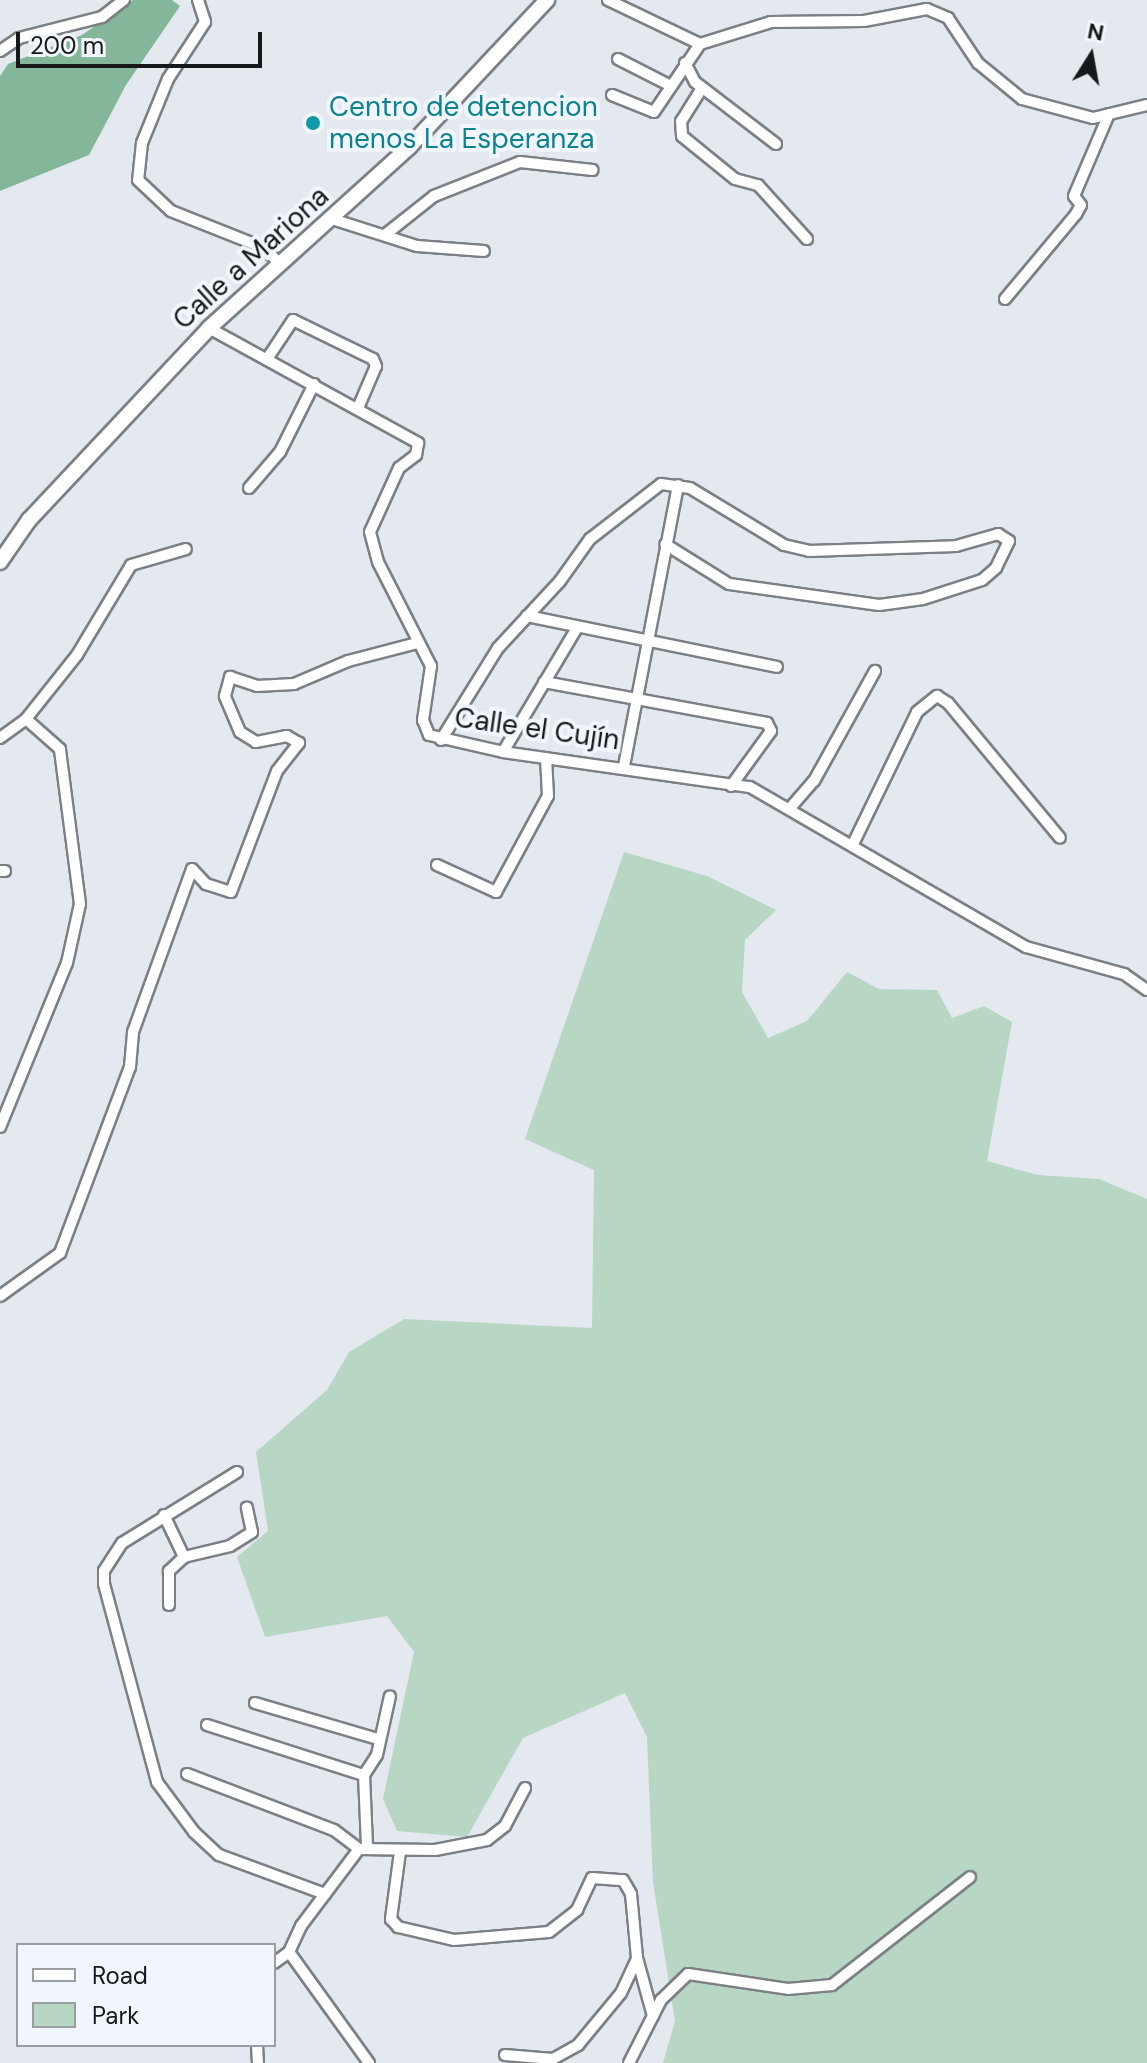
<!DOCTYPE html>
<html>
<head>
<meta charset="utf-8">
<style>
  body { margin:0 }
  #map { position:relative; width:1147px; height:2063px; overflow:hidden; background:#e4e9ef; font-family:"DM Sans",sans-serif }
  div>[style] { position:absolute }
  .green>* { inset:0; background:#b7d6c3 }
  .forest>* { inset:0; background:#84b799 }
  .roads { filter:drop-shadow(2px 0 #7c8085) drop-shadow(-2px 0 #7c8085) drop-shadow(0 2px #7c8085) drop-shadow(0 -2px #7c8085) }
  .minor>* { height:10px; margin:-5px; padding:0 5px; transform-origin:5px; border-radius:5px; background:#fff }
  .secondary>* { height:14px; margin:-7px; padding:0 7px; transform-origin:7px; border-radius:7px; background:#fff }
  .dots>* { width:22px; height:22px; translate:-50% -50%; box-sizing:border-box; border:4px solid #f1f6fc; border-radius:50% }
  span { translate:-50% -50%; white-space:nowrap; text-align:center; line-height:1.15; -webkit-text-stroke:8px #f1f6fc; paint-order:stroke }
  .culture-label { font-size:28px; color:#0d838f }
  .left { translate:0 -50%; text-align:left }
  .street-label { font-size:28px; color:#17181a }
  .legend { position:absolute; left:16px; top:1943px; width:260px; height:104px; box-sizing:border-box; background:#f1f6fc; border:2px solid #9a9da2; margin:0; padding:10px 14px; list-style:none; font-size:24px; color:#17181a }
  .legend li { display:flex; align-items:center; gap:16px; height:40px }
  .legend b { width:40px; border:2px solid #9a9da2 }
  .north { position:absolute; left:1051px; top:16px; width:80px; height:80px; -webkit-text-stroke:6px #f1f6fc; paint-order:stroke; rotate:11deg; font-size:22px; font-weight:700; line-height:32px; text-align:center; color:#17181a }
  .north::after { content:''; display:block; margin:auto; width:28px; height:36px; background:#17181a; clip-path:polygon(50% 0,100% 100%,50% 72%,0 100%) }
  .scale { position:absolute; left:16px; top:32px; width:246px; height:36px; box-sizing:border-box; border:4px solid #17181a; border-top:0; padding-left:10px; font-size:24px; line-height:28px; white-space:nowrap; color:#17181a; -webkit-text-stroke:6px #f1f6fc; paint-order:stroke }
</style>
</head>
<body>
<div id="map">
  <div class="green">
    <div style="clip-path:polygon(624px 852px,707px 876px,776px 910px,745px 940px,742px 992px,768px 1038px,807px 1021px,847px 972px,879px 989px,937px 990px,952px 1018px,984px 1006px,1012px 1022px,987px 1161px,1038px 1175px,1099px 1179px,1147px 1199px,1147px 2063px,663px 2063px,675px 2021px,653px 1882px,647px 1737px,625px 1693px,523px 1738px,467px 1837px,397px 1831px,383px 1799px,414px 1652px,387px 1616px,265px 1637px,237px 1557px,268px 1531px,256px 1452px,327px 1390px,349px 1352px,404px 1319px,592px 1328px,594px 1170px,525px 1139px)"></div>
  </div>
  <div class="forest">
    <div style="clip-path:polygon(133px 0,172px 0,180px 6px,126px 85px,89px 155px,0 191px,0 76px,8px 64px,82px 35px)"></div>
  </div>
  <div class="roads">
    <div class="minor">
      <div style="left:198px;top:0;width:23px;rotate:72deg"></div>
      <div style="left:205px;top:22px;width:68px;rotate:123deg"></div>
      <div style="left:168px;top:79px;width:69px;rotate:112.1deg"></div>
      <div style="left:142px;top:143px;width:37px;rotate:96deg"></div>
      <div style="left:138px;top:180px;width:45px;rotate:43.2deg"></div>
      <div style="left:171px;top:211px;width:100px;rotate:21.7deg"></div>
      <div style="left:264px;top:248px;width:23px;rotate:45deg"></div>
      <div style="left:608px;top:0;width:102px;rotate:25.6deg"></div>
      <div style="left:0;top:51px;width:23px;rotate:-34deg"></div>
      <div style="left:19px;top:38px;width:86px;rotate:-14.2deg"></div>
      <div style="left:102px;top:17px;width:28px;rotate:-38deg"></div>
      <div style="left:618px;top:59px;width:57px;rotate:27deg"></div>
      <div style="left:685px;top:63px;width:21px;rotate:62deg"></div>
      <div style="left:695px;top:82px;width:102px;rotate:37.4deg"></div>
      <div style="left:702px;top:88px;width:39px;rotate:122deg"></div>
      <div style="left:681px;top:121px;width:15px;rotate:86deg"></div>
      <div style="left:682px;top:136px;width:68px;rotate:39.1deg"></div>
      <div style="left:735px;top:179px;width:24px;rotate:15deg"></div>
      <div style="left:758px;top:185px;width:73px;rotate:47.8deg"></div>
      <div style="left:612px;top:95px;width:45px;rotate:22deg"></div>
      <div style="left:654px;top:112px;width:82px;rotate:-55.9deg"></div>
      <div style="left:700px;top:44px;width:74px;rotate:-17.2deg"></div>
      <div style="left:771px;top:22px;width:93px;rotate:-0.6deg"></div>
      <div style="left:864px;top:21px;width:64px;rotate:-10.8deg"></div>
      <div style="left:927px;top:9px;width:23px;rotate:23deg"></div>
      <div style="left:948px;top:18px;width:54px;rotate:56.3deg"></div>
      <div style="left:978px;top:63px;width:57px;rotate:39.3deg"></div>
      <div style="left:1022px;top:99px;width:73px;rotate:15deg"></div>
      <div style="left:1093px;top:118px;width:56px;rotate:-13.5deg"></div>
      <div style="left:332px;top:219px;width:89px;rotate:17.6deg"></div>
      <div style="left:417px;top:246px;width:67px;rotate:4.3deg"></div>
      <div style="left:386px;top:234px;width:61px;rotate:-38.4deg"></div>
      <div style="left:434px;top:196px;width:92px;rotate:-21.6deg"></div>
      <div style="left:520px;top:162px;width:73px;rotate:6.3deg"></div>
      <div style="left:1005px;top:299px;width:111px;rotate:-50.1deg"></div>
      <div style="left:1076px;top:214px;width:10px;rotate:-61deg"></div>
      <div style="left:1081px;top:205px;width:11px;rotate:-128deg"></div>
      <div style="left:1074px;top:196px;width:89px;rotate:-66.9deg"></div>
      <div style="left:209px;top:328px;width:239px;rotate:28.8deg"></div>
      <div style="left:418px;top:443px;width:12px;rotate:99deg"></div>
      <div style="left:416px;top:455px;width:21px;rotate:143deg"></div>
      <div style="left:399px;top:468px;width:70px;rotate:114.4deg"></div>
      <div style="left:370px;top:532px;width:31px;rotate:75deg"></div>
      <div style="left:378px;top:562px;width:117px;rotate:63deg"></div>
      <div style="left:431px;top:666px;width:55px;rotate:98.4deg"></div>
      <div style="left:423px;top:720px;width:16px;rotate:68deg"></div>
      <div style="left:429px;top:735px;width:76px;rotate:12.9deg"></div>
      <div style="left:503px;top:752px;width:249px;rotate:8.1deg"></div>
      <div style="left:750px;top:787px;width:319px;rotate:30.1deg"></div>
      <div style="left:1026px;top:947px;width:102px;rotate:15.4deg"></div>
      <div style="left:1124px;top:974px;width:28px;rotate:35deg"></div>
      <div style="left:267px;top:359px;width:47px;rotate:-56.3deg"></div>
      <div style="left:293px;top:320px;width:89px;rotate:26deg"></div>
      <div style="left:373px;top:359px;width:8px;rotate:67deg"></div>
      <div style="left:376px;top:366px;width:46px;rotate:113.2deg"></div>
      <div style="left:249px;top:488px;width:48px;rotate:-49.3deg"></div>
      <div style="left:280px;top:452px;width:76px;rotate:-63.4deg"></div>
      <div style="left:527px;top:616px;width:255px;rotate:11.5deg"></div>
      <div style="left:544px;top:682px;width:227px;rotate:10.4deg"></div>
      <div style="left:767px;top:723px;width:9px;rotate:63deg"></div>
      <div style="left:771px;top:731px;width:68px;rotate:126deg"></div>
      <div style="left:0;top:738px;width:32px;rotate:-36deg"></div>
      <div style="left:26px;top:719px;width:82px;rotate:-51.4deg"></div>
      <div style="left:77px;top:655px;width:105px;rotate:-59deg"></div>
      <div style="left:131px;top:565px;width:57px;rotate:-16.2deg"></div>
      <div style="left:441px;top:740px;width:108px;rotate:-58.2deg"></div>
      <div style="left:498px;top:648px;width:91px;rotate:-47.2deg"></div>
      <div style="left:560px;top:581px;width:52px;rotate:-54.5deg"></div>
      <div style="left:590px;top:539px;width:90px;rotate:-37.8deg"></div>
      <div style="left:661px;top:484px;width:29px;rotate:8deg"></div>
      <div style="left:690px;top:488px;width:110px;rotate:31.2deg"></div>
      <div style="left:784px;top:545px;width:26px;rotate:13deg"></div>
      <div style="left:809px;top:551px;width:147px;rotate:-1.9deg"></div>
      <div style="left:956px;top:546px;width:44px;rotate:-15.9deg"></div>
      <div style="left:998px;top:534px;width:13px;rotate:32deg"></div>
      <div style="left:1009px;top:541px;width:30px;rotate:116deg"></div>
      <div style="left:996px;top:568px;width:18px;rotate:139deg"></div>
      <div style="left:982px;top:580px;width:62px;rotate:162.1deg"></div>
      <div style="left:923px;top:599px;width:44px;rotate:172.2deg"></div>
      <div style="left:879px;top:605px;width:151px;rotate:-172deg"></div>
      <div style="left:729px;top:584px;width:75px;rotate:-148deg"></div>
      <div style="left:503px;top:752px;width:144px;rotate:-59.2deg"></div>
      <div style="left:624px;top:766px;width:286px;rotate:-79.1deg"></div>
      <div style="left:791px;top:807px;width:35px;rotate:-49deg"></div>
      <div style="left:814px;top:781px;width:126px;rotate:-61deg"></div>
      <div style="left:854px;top:842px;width:144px;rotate:-64.1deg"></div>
      <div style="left:917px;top:712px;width:26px;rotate:-39deg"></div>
      <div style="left:937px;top:696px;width:13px;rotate:32deg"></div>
      <div style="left:948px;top:703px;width:175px;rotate:50.3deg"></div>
      <div style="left:437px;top:865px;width:65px;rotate:24.6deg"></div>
      <div style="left:496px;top:892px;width:109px;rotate:-61.6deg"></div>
      <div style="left:548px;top:796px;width:38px;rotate:-93deg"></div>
      <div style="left:0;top:871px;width:5px"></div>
      <div style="left:0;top:1127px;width:177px;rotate:-67.8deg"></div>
      <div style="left:67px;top:963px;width:60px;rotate:-77.6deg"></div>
      <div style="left:80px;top:904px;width:156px;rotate:-97.4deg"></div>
      <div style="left:60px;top:749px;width:45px;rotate:-138.6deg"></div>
      <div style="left:0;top:1296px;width:74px;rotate:-35.6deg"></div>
      <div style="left:60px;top:1253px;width:199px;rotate:-69.4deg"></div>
      <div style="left:130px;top:1067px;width:35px;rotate:-85deg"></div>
      <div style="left:133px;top:1032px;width:173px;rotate:-70.1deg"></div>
      <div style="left:192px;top:869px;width:21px;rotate:47deg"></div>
      <div style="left:206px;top:884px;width:26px;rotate:18deg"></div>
      <div style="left:231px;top:892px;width:129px;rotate:-69.2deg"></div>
      <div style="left:277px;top:771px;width:36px;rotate:-52deg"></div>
      <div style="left:299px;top:743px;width:14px;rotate:-150deg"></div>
      <div style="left:287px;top:736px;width:32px;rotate:169deg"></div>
      <div style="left:256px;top:742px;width:19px;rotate:-148deg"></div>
      <div style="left:240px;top:732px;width:39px;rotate:-113deg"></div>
      <div style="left:225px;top:696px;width:20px;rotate:-75deg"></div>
      <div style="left:230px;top:677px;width:28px;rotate:18deg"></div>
      <div style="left:257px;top:686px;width:37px;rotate:-3deg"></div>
      <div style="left:294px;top:684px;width:59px;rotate:-23.1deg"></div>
      <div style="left:348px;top:661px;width:71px;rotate:-14.6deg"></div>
      <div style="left:237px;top:1472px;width:135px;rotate:148.3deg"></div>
      <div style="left:122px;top:1543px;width:33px;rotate:123deg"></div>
      <div style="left:104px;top:1571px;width:13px;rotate:90deg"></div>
      <div style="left:104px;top:1584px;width:205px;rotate:75deg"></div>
      <div style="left:157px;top:1782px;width:62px;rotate:53.5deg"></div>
      <div style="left:194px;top:1832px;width:34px;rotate:43deg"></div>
      <div style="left:219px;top:1855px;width:113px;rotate:20.2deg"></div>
      <div style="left:164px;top:1515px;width:47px;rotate:64.5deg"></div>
      <div style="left:184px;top:1557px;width:21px;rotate:137deg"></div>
      <div style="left:169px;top:1571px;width:34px;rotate:90deg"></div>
      <div style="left:184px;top:1557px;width:47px;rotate:-13.4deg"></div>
      <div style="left:230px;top:1546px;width:26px;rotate:-32deg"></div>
      <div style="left:252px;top:1532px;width:25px;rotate:-102deg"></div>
      <div style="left:255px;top:1703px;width:128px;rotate:16.3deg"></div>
      <div style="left:207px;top:1725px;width:165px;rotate:17.7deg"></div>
      <div style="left:187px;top:1774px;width:157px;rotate:20.9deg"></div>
      <div style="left:334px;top:1830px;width:31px;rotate:37deg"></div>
      <div style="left:367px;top:1846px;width:71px;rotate:-92.4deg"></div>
      <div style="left:364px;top:1775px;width:24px;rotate:-57deg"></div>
      <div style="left:377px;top:1755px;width:60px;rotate:-77.6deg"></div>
      <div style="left:400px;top:1852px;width:68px;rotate:97.7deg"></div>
      <div style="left:391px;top:1919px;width:11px;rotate:49deg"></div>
      <div style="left:398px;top:1927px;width:57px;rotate:13.1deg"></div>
      <div style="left:454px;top:1940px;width:95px;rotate:-4.8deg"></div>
      <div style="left:549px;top:1932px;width:36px;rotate:-38deg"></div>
      <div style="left:577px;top:1910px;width:35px;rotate:-65deg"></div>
      <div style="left:592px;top:1878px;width:31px;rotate:4deg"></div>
      <div style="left:623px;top:1880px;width:16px;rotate:60deg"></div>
      <div style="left:631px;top:1894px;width:64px;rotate:84.6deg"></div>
      <div style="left:637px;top:1958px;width:60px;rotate:74.6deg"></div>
      <div style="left:289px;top:1952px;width:137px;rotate:54.2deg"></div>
      <div style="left:274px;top:1963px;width:19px;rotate:-36deg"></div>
      <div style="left:289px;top:1952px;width:29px;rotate:-65deg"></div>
      <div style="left:301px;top:1926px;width:96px;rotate:-53deg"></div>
      <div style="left:359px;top:1849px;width:76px;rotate:0.8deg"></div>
      <div style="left:435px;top:1850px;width:53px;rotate:-10.9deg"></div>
      <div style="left:487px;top:1840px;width:23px;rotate:-38deg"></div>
      <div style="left:505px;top:1826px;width:43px;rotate:-62.2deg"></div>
      <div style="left:257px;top:2045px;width:18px;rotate:87deg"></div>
      <div style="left:505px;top:2055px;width:48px;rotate:4.8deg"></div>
      <div style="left:553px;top:2059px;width:29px;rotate:-29deg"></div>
      <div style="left:578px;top:2045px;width:67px;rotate:-50.4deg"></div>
      <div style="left:621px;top:1993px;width:38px;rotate:-65deg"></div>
      <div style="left:629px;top:2063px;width:71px;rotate:-63.1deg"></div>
      <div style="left:661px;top:2000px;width:37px;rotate:-44deg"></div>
      <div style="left:688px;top:1974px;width:101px;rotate:8.5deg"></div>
      <div style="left:788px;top:1989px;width:44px;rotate:-5.2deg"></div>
      <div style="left:832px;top:1985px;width:175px;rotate:-38deg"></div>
    </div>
    <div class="secondary">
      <div style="left:0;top:562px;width:51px;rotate:-55.4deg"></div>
      <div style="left:29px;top:520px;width:263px;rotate:-46.8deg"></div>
      <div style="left:209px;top:328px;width:270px;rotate:-42.1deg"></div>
      <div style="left:409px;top:147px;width:202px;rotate:-46.8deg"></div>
    </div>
  </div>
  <div class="dots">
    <div style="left:313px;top:123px;background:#0f9aa8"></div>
  </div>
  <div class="culture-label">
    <span class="left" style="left:329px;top:123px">Centro de detencion<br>menos La Esperanza</span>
  </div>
  <div class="street-label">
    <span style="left:251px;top:258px;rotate:-42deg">Calle a Mariona</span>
    <span style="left:537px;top:729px;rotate:8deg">Calle el Cujín</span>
  </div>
  <ul class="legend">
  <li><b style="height:10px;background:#fff"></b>Road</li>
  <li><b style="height:22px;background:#b7d6c3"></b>Park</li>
  </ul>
  <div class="north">N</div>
  <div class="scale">200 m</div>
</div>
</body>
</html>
